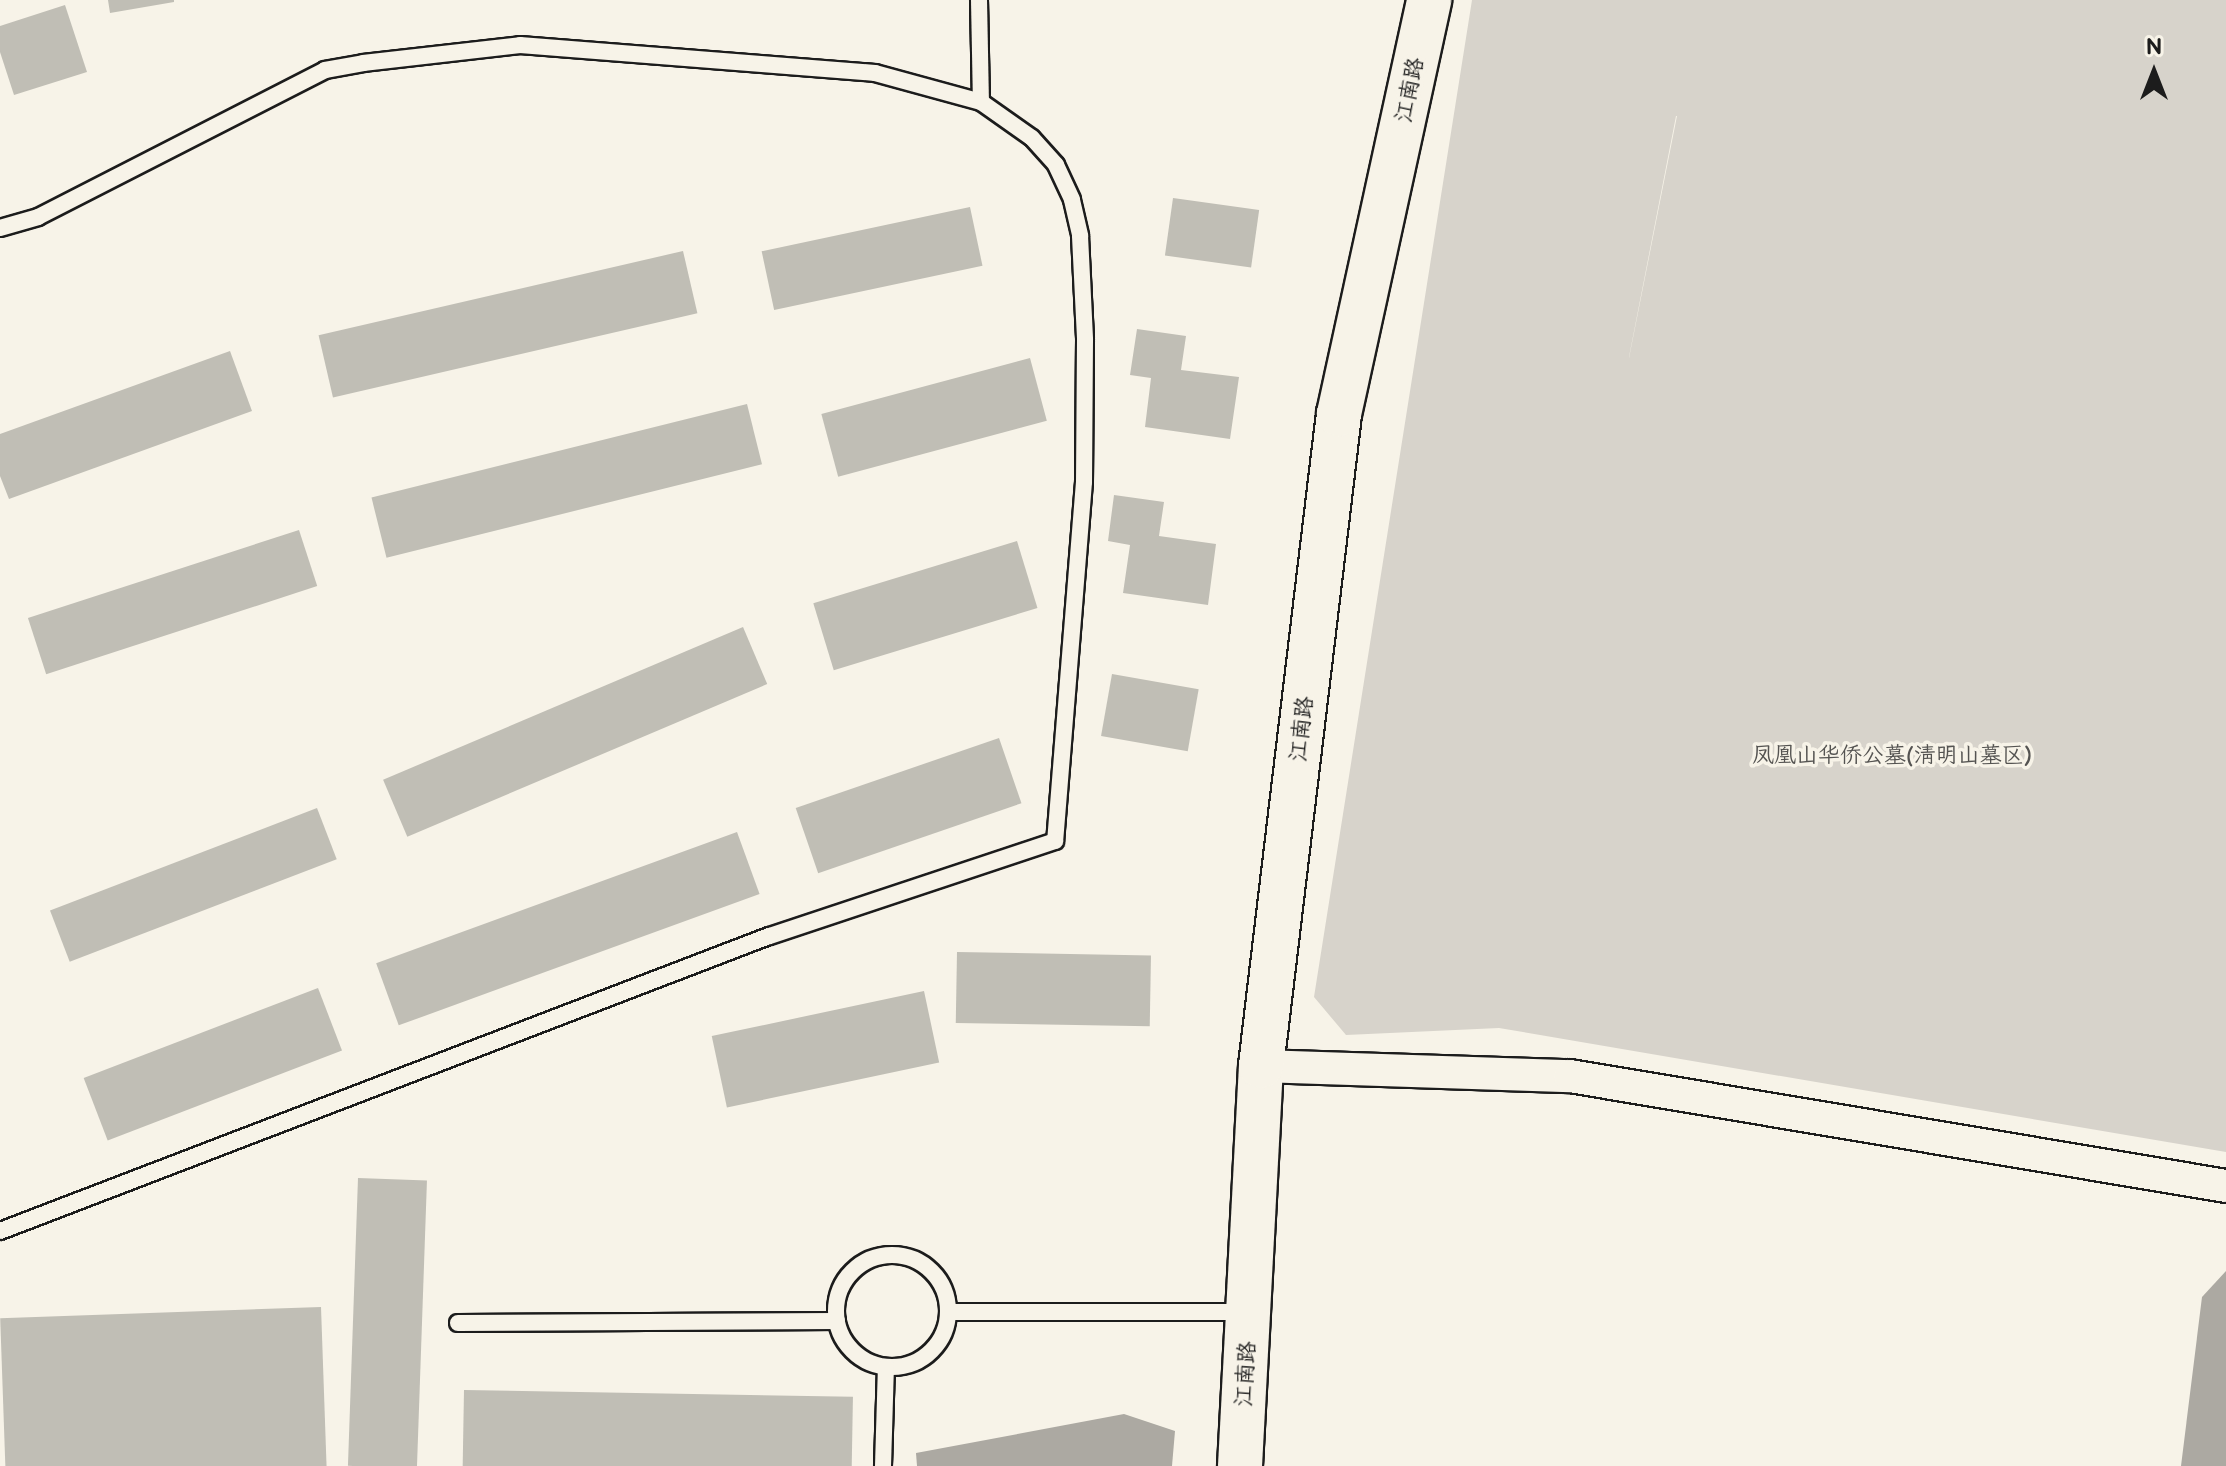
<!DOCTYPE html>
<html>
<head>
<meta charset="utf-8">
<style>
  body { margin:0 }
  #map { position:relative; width:2226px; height:1466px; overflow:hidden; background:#f7f3e8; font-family:"Balsamiq Sans","LXGW WenKai TC",sans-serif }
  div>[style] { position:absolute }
  .green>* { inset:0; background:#d7d3cb }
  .water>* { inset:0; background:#aca9a2 }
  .building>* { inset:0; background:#c0beb5; transform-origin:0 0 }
  .roads { filter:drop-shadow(2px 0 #1c1c1c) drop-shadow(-2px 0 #1c1c1c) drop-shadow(0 2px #1c1c1c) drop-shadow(0 -2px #1c1c1c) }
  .lane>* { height:16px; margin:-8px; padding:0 8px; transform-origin:8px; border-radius:8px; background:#f7f3e8 }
  .lane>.ring { margin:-8px; padding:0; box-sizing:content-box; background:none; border:16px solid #f7f3e8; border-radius:50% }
  .street>* { height:32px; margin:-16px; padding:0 16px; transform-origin:16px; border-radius:16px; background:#f7f3e8 }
  .secondary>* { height:44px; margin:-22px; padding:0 22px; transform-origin:22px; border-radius:22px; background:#f7f3e8 }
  span { translate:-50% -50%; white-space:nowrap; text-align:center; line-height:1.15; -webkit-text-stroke:7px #f7f3e8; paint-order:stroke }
  .street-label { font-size:22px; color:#1c1c1c }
  .park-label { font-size:22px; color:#545351 }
  .north { position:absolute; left:2114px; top:32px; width:80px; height:80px; -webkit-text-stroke:6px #f7f3e8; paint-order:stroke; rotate:0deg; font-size:22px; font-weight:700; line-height:32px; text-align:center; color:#1c1c1c }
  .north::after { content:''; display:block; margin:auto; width:28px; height:36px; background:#1c1c1c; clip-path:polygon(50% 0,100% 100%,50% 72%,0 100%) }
</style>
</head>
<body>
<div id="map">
  <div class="green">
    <div style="clip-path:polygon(evenodd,1472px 0,2226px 0,2226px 1152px,1499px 1028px,1346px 1035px,1314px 997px,1472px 0,1676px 116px,1677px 116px,1629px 358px,1629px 357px,1676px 116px)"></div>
  </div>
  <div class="water">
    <div style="clip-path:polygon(2226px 1271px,2226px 1466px,2181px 1466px,2202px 1297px)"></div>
    <div style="clip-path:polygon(1124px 1414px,1175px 1431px,1172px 1466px,917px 1466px,916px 1453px)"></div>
  </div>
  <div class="building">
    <div style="clip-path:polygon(108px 0,174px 0,174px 2px,110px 13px)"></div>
    <div style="clip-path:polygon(65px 5px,87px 72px,14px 95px,0 52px,0 26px)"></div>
    <div style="left:1173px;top:198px;width:87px;height:58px;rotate:8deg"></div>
    <div style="left:970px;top:207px;width:60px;height:213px;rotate:78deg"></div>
    <div style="left:683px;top:251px;width:64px;height:374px;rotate:77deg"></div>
    <div style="clip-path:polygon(1137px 329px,1186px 336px,1181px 370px,1239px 377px,1230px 439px,1145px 427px,1151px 378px,1130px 375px)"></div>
    <div style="clip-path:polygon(230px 351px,252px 411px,9px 499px,0 476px,0 434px)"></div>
    <div style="left:1030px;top:358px;width:65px;height:216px;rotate:75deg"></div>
    <div style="left:747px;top:404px;width:62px;height:387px;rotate:76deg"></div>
    <div style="clip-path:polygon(1114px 495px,1164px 502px,1159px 536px,1216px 544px,1208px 605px,1123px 593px,1130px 545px,1108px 541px)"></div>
    <div style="left:299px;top:530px;width:59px;height:285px;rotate:72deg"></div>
    <div style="left:1017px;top:541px;width:70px;height:213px;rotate:73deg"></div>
    <div style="left:743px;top:627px;width:62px;height:391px;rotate:67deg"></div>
    <div style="left:1112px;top:674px;width:88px;height:63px;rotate:10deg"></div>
    <div style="left:999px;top:738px;width:69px;height:215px;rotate:71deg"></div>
    <div style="left:317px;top:808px;width:55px;height:286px;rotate:69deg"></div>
    <div style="left:737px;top:832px;width:66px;height:384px;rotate:70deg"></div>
    <div style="left:957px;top:952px;width:194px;height:71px;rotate:1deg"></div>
    <div style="left:318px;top:988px;width:67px;height:251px;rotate:69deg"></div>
    <div style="left:924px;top:991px;width:73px;height:217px;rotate:78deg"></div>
    <div style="left:358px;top:1178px;width:69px;height:288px;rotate:2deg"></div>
    <div style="left:321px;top:1307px;width:159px;height:321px;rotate:88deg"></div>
    <div style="left:464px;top:1390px;width:389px;height:76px;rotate:1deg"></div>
  </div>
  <div class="roads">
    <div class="lane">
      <div style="left:979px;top:0;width:102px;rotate:88.9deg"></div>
      <div style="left:0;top:228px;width:40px;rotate:-16deg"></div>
      <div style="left:38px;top:217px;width:322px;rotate:-27.1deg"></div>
      <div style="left:325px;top:70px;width:39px;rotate:-10deg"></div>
      <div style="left:363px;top:63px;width:158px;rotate:-6.5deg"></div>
      <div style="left:520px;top:45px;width:356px;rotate:4.5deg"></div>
      <div style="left:875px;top:73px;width:110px;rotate:15.3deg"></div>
      <div style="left:981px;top:102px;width:62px;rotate:35.2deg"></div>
      <div style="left:1032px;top:138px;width:36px;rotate:48deg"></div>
      <div style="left:1056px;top:165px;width:38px;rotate:65deg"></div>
      <div style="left:1072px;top:200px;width:37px;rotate:77deg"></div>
      <div style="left:1080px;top:236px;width:104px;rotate:87.2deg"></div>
      <div style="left:1085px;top:340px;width:142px;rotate:90.4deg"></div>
      <div style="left:1084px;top:482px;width:360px;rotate:94.6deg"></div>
      <div style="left:1055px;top:841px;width:301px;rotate:161.6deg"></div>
      <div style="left:769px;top:936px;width:824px;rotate:159.01deg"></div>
      <div class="ring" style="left:836px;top:1255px;width:96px;height:96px"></div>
      <div style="left:948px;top:1312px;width:299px"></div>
      <div style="left:458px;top:1323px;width:379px;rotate:-0.3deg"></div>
      <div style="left:883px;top:1466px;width:99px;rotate:-88.3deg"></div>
    </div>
    <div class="street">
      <div style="left:1261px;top:1066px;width:309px;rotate:1.9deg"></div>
      <div style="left:1570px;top:1076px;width:665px;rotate:9.52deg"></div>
    </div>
    <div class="secondary">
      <div style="left:1240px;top:1466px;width:401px;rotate:-87deg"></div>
      <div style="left:1261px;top:1066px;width:657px;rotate:-83.18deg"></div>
      <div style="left:1339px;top:414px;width:424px;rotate:-77.7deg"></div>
    </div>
  </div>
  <div class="street-label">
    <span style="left:1410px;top:90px;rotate:-78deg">江南路</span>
    <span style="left:1302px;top:729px;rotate:-83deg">江南路</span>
    <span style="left:1246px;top:1374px;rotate:-86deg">江南路</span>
  </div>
  <div class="park-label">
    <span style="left:1892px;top:756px">凤凰山华侨公墓(清明山墓区)</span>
  </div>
  <div class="north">N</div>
</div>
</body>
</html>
